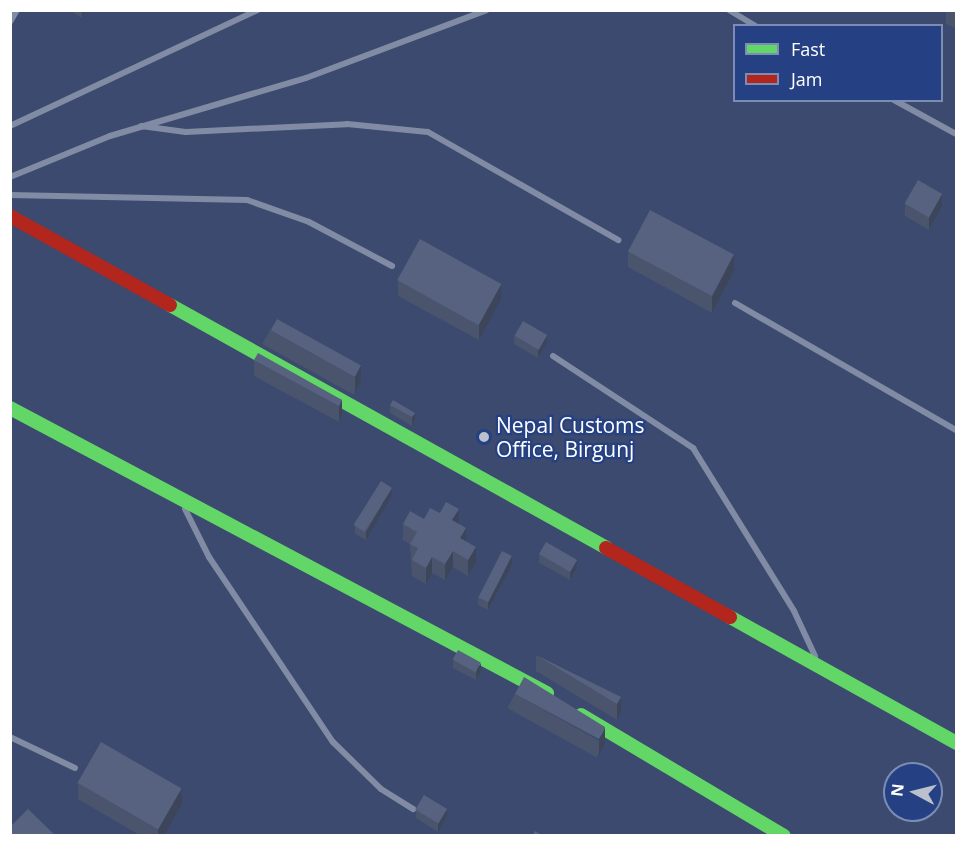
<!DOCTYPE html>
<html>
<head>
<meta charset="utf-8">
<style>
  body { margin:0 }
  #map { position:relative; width:967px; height:846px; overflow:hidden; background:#3b4a6e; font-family:"Open Sans",sans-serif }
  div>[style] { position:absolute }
  .lane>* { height:6px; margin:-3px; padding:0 3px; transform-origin:3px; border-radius:3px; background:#818ba4 }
  .fast>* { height:14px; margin:-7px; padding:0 7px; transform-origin:7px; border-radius:7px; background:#63d668 }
  .jam>* { height:14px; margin:-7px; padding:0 7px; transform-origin:7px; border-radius:7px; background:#b3261e }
  .wall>* { inset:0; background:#4a546d; transform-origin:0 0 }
  .shaded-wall>* { inset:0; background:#3c4559 }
  .building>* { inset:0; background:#56627f; transform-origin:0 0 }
  .dots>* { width:16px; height:16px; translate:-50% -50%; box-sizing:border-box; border:3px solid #254184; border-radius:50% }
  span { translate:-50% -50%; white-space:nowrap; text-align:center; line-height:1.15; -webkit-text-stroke:4.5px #254184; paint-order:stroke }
  .poi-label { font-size:21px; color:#fff }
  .left { translate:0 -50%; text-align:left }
  .frame { position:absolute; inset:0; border:12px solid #fff; pointer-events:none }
  .legend { position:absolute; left:733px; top:24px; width:210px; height:78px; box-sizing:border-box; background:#254184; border:2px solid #7c8db5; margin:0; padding:8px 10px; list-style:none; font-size:18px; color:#fff }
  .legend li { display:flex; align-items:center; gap:12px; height:30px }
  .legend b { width:30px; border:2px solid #7c8db5 }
  .north { position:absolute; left:883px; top:762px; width:60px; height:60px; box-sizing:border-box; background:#254184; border:2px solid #7c8db5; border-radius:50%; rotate:277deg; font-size:16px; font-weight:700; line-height:24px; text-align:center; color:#fff }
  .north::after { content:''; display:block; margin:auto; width:21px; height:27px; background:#bac0cc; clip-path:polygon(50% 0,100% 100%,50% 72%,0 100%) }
</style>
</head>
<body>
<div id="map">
  <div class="lane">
    <div style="left:729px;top:10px;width:31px;rotate:31deg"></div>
    <div style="left:10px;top:22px;width:14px;rotate:-60deg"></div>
    <div style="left:894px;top:100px;width:71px;rotate:28.7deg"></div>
    <div style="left:10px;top:126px;width:274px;rotate:-25.1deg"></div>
    <div style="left:141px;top:126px;width:45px;rotate:7.6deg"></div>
    <div style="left:186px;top:132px;width:161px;rotate:-2.8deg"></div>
    <div style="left:347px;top:124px;width:81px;rotate:5.6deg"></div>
    <div style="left:428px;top:132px;width:219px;rotate:29.6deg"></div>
    <div style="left:10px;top:177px;width:108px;rotate:-22.3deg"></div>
    <div style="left:110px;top:136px;width:204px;rotate:-16.5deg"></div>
    <div style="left:306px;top:78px;width:193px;rotate:-20.6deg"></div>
    <div style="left:10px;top:195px;width:237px;rotate:1.2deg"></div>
    <div style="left:247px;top:200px;width:66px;rotate:19.5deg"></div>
    <div style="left:309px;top:222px;width:94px;rotate:27.9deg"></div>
    <div style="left:735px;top:303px;width:255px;rotate:29.9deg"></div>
    <div style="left:553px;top:356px;width:168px;rotate:33.3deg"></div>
    <div style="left:693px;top:448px;width:192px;rotate:58.2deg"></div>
    <div style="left:794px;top:611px;width:50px;rotate:65deg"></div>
    <div style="left:185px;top:509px;width:54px;rotate:63.4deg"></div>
    <div style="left:209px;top:557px;width:223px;rotate:56.2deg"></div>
    <div style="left:333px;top:742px;width:67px;rotate:44.4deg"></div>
    <div style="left:381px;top:789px;width:38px;rotate:32deg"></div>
    <div style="left:10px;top:737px;width:72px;rotate:25.5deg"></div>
  </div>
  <div class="fast">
    <div style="left:170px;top:305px;width:499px;rotate:29.1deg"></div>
    <div style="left:10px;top:408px;width:608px;rotate:27.96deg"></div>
    <div style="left:730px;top:617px;width:259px;rotate:29.1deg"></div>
    <div style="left:581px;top:715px;width:236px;rotate:30.8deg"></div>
  </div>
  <div class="jam">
    <div style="left:10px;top:216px;width:183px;rotate:29.1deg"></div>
    <div style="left:606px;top:548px;width:142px;rotate:29.1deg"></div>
  </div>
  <div class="wall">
    <div style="clip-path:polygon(69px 10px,86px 10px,82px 18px)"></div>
    <div style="clip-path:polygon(946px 10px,957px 10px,957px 29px,946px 24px)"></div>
    <div style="clip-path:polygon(905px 204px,942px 206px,929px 230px,905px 216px)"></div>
    <div style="clip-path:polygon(628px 251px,734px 271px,712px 313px,628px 267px)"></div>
    <div style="clip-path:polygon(398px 280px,501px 300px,479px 340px,398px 296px)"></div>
    <div style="left:270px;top:330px;width:104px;height:16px;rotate:29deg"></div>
    <div style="clip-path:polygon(514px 336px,547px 343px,538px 358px,514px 344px)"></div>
    <div style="clip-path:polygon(254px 360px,342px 400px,342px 416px,339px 422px,254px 376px)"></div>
    <div style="clip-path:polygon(390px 405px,415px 413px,415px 421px,412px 426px,390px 413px)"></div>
    <div style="clip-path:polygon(392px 496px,366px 540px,355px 534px,355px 526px)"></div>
    <div style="clip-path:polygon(424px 519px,459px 524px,476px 563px,468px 576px,453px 567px,445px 580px,432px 573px,426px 584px,412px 576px,410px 544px,403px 540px,403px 524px)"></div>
    <div style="clip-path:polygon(539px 554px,577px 568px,570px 580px,539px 563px)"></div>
    <div style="clip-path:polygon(512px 565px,488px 610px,478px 605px,478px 597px)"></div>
    <div style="clip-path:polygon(536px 655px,621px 697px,621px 713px,617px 720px,536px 671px)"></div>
    <div style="clip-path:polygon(453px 660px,481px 671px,476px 680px,453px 668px)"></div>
    <div style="left:515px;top:694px;width:102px;height:16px;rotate:29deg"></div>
    <div style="clip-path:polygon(78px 783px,182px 804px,164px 836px,141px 836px,78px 799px)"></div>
    <div style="clip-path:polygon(416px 810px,447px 817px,438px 832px,416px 818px)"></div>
  </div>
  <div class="shaded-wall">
    <div style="clip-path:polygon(82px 10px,86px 10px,82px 18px)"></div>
    <div style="clip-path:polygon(942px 194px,942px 206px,929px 230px,929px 218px)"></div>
    <div style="clip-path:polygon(734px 255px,734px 271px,712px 313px,712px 297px)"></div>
    <div style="clip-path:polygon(501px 284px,501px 300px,479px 340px,479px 324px)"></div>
    <div style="clip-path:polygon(547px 335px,547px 343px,538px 358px,538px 350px)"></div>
    <div style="clip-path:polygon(361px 365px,361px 381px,355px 393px,355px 377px)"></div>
    <div style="clip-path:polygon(342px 400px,342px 416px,339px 422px,339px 406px)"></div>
    <div style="clip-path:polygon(415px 413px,415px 421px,412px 426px,412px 417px)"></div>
    <div style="clip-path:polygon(392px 488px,392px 496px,366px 540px,366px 532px)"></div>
    <div style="clip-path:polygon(459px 509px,459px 525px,452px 520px)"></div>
    <div style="clip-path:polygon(466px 528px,466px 544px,460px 538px)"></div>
    <div style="clip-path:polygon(476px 547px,476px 563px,468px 576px,468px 560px)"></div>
    <div style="clip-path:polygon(453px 551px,453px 567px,445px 580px,445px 564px)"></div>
    <div style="clip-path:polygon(512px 556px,512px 565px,488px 610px,488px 602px)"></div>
    <div style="clip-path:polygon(432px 557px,432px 573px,426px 584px,426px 568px)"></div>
    <div style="clip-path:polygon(577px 560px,577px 568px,570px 580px,570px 572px)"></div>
    <div style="clip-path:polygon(481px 663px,481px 671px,476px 680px,476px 672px)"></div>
    <div style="clip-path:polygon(621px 697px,621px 713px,617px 720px,617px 704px)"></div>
    <div style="clip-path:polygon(605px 727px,605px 743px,599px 755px,599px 739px)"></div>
    <div style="clip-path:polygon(182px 788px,182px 804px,164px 836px,158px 836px,158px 830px)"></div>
    <div style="clip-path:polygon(447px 809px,447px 817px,438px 832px,438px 823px)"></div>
  </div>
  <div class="building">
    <div style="left:918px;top:180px;width:28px;height:27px;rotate:30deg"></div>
    <div style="left:650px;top:210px;width:95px;height:47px;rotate:28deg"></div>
    <div style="left:420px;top:239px;width:93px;height:47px;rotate:29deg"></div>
    <div style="left:277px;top:319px;width:96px;height:13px;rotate:29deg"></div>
    <div style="left:523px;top:321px;width:28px;height:17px;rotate:30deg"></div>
    <div style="clip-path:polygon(258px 353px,342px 400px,339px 406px,254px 360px)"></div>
    <div style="clip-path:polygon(393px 400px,415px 413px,412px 417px,390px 405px)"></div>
    <div style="left:381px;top:481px;width:13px;height:52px;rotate:32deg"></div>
    <div style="clip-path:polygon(446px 502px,459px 509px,452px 520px,466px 528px,460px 538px,476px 547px,468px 560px,453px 551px,445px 564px,432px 557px,426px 568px,412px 560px,418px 548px,410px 544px,417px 532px,403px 524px,410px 511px,424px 519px,430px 508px,440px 513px)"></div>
    <div style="left:546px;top:542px;width:36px;height:14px;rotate:30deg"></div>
    <div style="left:502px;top:551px;width:11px;height:52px;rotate:27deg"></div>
    <div style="left:458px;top:650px;width:26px;height:11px;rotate:29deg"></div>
    <div style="clip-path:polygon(536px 655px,621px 697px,617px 704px)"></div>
    <div style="clip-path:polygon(524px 677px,605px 727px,599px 739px,515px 694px)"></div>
    <div style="left:101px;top:742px;width:93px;height:47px;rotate:30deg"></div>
    <div style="left:424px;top:795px;width:27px;height:17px;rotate:31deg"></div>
    <div style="clip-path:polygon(28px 809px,56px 836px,10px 836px,10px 827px)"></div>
    <div style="clip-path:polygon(535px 831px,543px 836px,532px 836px)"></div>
  </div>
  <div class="dots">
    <div style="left:484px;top:437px;background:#bac0cc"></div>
  </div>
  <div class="poi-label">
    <span class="left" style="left:496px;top:437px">Nepal Customs<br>Office, Birgunj</span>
  </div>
  <div class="frame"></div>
  <ul class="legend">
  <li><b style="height:8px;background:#63d668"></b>Fast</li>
  <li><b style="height:8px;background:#b3261e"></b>Jam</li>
  </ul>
  <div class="north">N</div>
</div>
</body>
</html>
